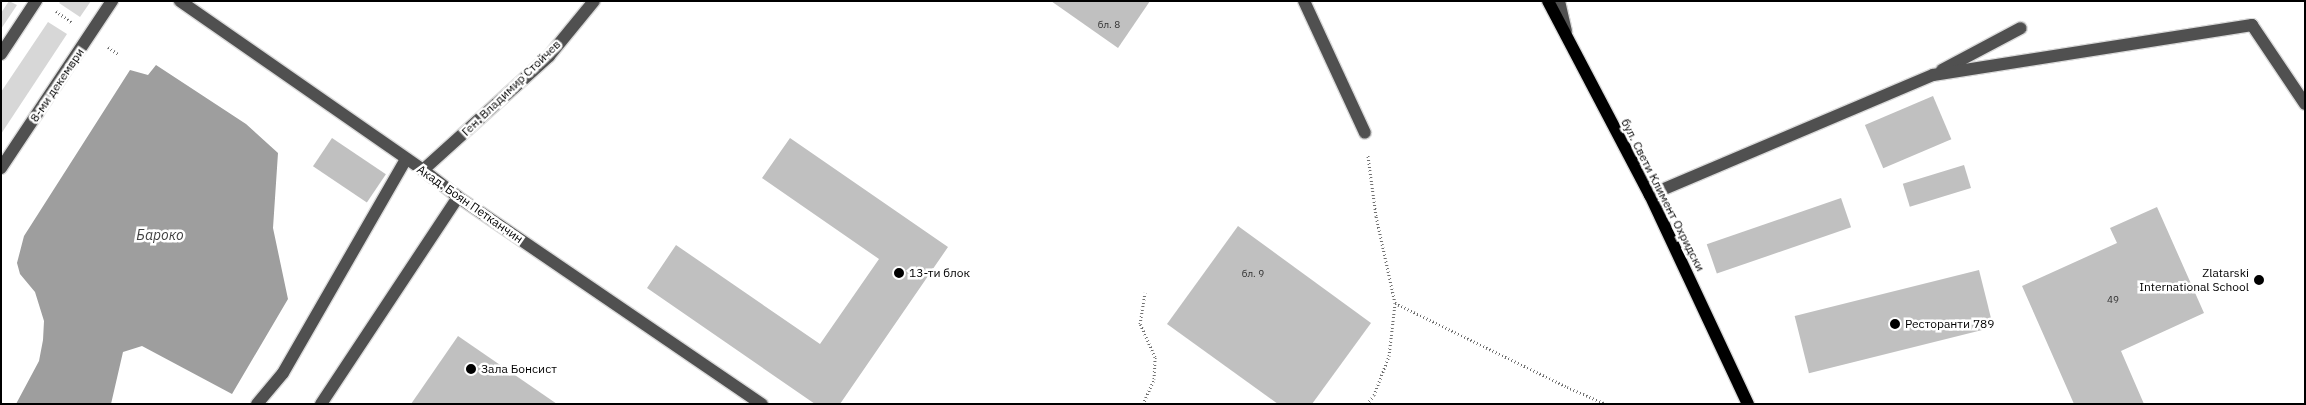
<!DOCTYPE html>
<html>
<head>
<meta charset="utf-8">
<style>
  body { margin:0 }
  #map { position:relative; width:2306px; height:405px; overflow:hidden; background:#fff; font-family:"IBM Plex Sans",sans-serif }
  div>[style] { position:absolute }
  .green>* { inset:0; background:#d7d7d7 }
  .water>* { inset:0; background:#9e9e9e }
  .building>* { inset:0; background:#c0c0c0; transform-origin:0 0 }
  .path>* { height:3px; margin-top:-1.5px; transform-origin:0; background:repeating-linear-gradient(90deg,#727272 0 1px,transparent 0 3.5px) }
  .roads { filter:drop-shadow(1px 0 #dbdbdb) drop-shadow(-1px 0 #dbdbdb) drop-shadow(0 1px #dbdbdb) drop-shadow(0 -1px #dbdbdb) }
  .minor>* { height:12px; margin:-6px; padding:0 6px; transform-origin:6px; border-radius:6px; background:#505050 }
  .major>* { height:12px; margin:-6px; padding:0 6px; transform-origin:6px; border-radius:6px; background:#000 }
  .dots>* { width:14px; height:14px; translate:-50% -50%; box-sizing:border-box; border:2px solid #fff; border-radius:50% }
  span { translate:-50% -50%; white-space:nowrap; text-align:center; line-height:1.15; -webkit-text-stroke:5px #fff; paint-order:stroke }
  .number-label { font-size:10px; color:#303030 }
  .number-label span { -webkit-text-stroke-width:0 }
  .street-label { font-size:12px; color:#000 }
  .poi-label { font-size:12px; color:#000 }
  .left { translate:0 -50%; text-align:left }
  .right { translate:-100% -50%; text-align:right }
  .water-label { font-size:14px; color:#3f3f3f; font-style:italic }
  .frame { position:absolute; inset:0; border:2px solid #000; pointer-events:none }
</style>
</head>
<body>
<div id="map">
  <div class="green">
    <div style="clip-path:polygon(9px 1px,17px 5px,1px 29px,1px 13px)"></div>
    <div style="clip-path:polygon(61px 1px,91px 1px,80px 17px,59px 3px)"></div>
    <div style="clip-path:polygon(48px 22px,67px 34px,1px 134px,1px 92px)"></div>
  </div>
  <div class="water">
    <div style="clip-path:polygon(156px 65px,246px 124px,278px 153px,273px 228px,288px 299px,232px 394px,142px 346px,123px 352px,111px 404px,16px 404px,39px 361px,43px 340px,44px 321px,35px 292px,20px 274px,17px 263px,24px 236px,130px 70px,148px 75px)"></div>
  </div>
  <div class="building">
    <div style="clip-path:polygon(1051px 1px,1150px 1px,1118px 48px)"></div>
    <div style="left:1933px;top:96px;width:47px;height:74px;rotate:67deg"></div>
    <div style="left:332px;top:138px;width:65px;height:34px;rotate:34deg"></div>
    <div style="clip-path:polygon(790px 138px,948px 247px,840px 404px,815px 404px,647px 288px,676px 245px,820px 344px,879px 259px,762px 178px)"></div>
    <div style="left:1964px;top:165px;width:24px;height:64px;rotate:73deg"></div>
    <div style="left:1841px;top:198px;width:31px;height:142px;rotate:71deg"></div>
    <div style="clip-path:polygon(2157px 207px,2204px 313px,2121px 351px,2144px 404px,2074px 404px,2022px 286px,2117px 243px,2110px 228px)"></div>
    <div style="clip-path:polygon(1238px 226px,1371px 323px,1312px 404px,1278px 404px,1167px 324px)"></div>
    <div style="left:1979px;top:270px;width:59px;height:190px;rotate:76deg"></div>
    <div style="clip-path:polygon(458px 336px,557px 404px,411px 404px)"></div>
  </div>
  <div class="path">
    <div style="left:56px;top:11px;width:19px;rotate:36deg"></div>
    <div style="left:108px;top:47px;width:12px;rotate:35deg"></div>
    <div style="left:1395px;top:303px;width:191px;rotate:26deg"></div>
    <div style="left:1567px;top:387px;width:43px;rotate:23.6deg"></div>
    <div style="left:1143px;top:404px;width:27px;rotate:-66deg"></div>
    <div style="left:1154px;top:379px;width:22px;rotate:-87deg"></div>
    <div style="left:1155px;top:357px;width:36px;rotate:-114deg"></div>
    <div style="left:1140px;top:324px;width:32px;rotate:-81deg"></div>
    <div style="left:1367px;top:404px;width:11px;rotate:-52deg"></div>
    <div style="left:1374px;top:395px;width:42px;rotate:-69deg"></div>
    <div style="left:1389px;top:356px;width:53px;rotate:-83.5deg"></div>
    <div style="left:1395px;top:303px;width:89px;rotate:-102.3deg"></div>
    <div style="left:1376px;top:216px;width:61px;rotate:-97.6deg"></div>
  </div>
  <div class="roads">
    <div class="minor">
      <div style="left:180px;top:1px;width:296px;rotate:34.8deg"></div>
      <div style="left:423px;top:170px;width:44px;rotate:37.6deg"></div>
      <div style="left:458px;top:197px;width:368px;rotate:34.3deg"></div>
      <div style="left:1304px;top:1px;width:145px;rotate:65.2deg"></div>
      <div style="left:1559px;top:1px;width:31px;rotate:77deg"></div>
      <div style="left:1px;top:54px;width:64px;rotate:-56.6deg"></div>
      <div style="left:1942px;top:70px;width:89px;rotate:-28deg"></div>
      <div style="left:1px;top:168px;width:201px;rotate:-56.4deg"></div>
      <div style="left:423px;top:170px;width:170px;rotate:-42.1deg"></div>
      <div style="left:549px;top:56px;width:71px;rotate:-50.7deg"></div>
      <div style="left:1650px;top:195px;width:307px;rotate:-23deg"></div>
      <div style="left:1933px;top:75px;width:323px;rotate:-8.9deg"></div>
      <div style="left:2252px;top:25px;width:95px;rotate:56.1deg"></div>
      <div style="left:257px;top:404px;width:40px;rotate:-50deg"></div>
      <div style="left:283px;top:373px;width:247px;rotate:-60.1deg"></div>
      <div style="left:321px;top:404px;width:248px;rotate:-56.5deg"></div>
    </div>
    <div class="major">
      <div style="left:1548px;top:1px;width:219px;rotate:62.3deg"></div>
      <div style="left:1650px;top:195px;width:231px;rotate:64.9deg"></div>
    </div>
  </div>
  <div class="dots">
    <div style="left:899px;top:273px;background:#000"></div>
    <div style="left:2259px;top:280px;background:#000"></div>
    <div style="left:1895px;top:324px;background:#000"></div>
    <div style="left:471px;top:369px;background:#000"></div>
  </div>
  <div class="number-label">
    <span style="left:1109px;top:25px">бл. 8</span>
    <span style="left:1253px;top:274px">бл. 9</span>
    <span style="left:2113px;top:300px">49</span>
  </div>
  <div class="street-label">
    <span style="left:57px;top:85px;rotate:-56deg">8-ми декември</span>
    <span style="left:511px;top:88px;rotate:-44deg">Ген. Владимир Стойчев</span>
    <span style="left:1663px;top:195px;rotate:63deg">бул. Свети Климент Охридски</span>
    <span style="left:470px;top:204px;rotate:35deg">Акад. Боян Петканчин</span>
  </div>
  <div class="poi-label">
    <span class="left" style="left:909px;top:273px">13-ти блок</span>
    <span class="right" style="left:2249px;top:280px">Zlatarski<br>International School</span>
    <span class="left" style="left:1905px;top:324px">Ресторанти 789</span>
    <span class="left" style="left:481px;top:369px">Зала Бонсист</span>
  </div>
  <div class="water-label">
    <span style="left:160px;top:235px">Бароко</span>
  </div>
  <div class="frame"></div>
</div>
</body>
</html>
